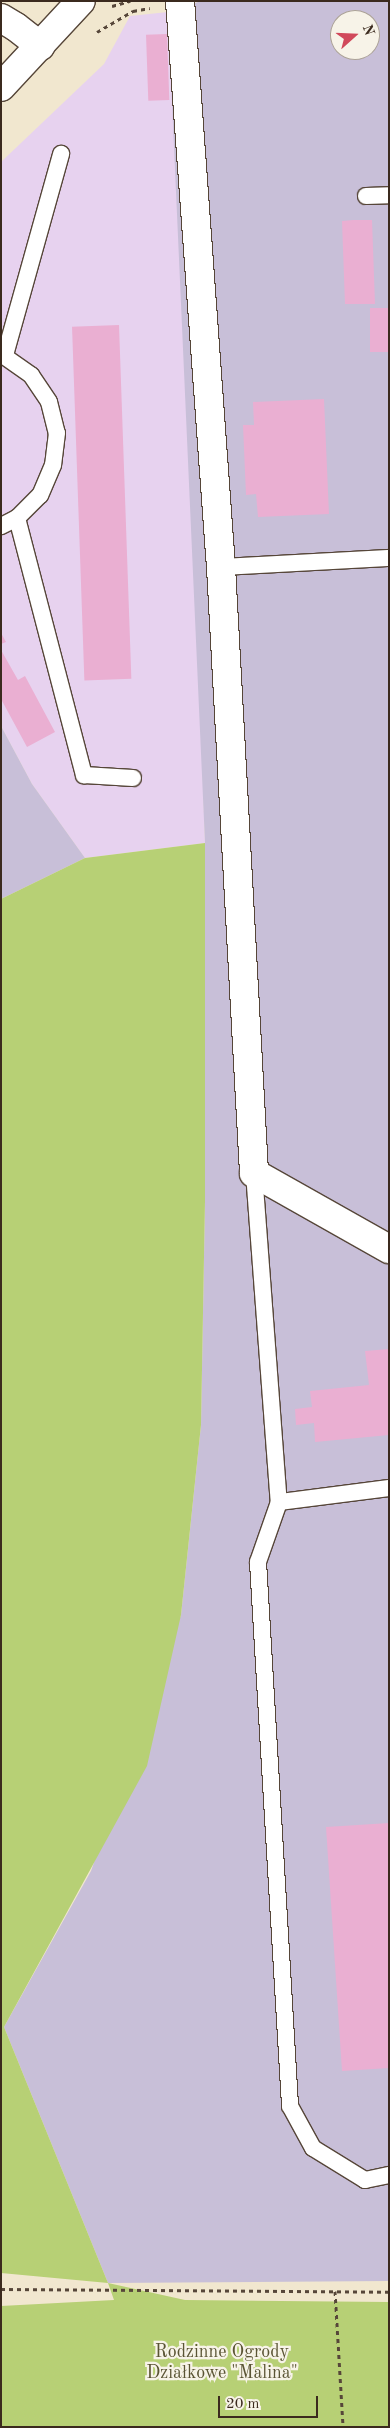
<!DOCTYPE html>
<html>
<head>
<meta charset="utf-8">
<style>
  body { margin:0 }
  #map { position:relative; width:390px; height:2428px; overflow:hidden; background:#f1e7cf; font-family:"Old Standard TT",serif }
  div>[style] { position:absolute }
  .built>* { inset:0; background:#e7d2ef }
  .industrial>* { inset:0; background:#c8bfd8 }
  .green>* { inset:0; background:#b7d075 }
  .building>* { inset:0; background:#eaafd2; transform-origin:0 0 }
  .path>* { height:3px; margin-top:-1.5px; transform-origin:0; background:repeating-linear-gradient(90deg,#564639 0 4px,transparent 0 8px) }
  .roads { filter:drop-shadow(1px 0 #564639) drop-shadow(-1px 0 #564639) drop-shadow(0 1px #564639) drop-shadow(0 -1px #564639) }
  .lane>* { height:16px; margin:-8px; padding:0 8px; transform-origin:8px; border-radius:8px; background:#fff }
  .street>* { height:28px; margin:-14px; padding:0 14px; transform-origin:14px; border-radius:14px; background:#fff }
  .secondary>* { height:28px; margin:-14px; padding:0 14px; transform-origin:14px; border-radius:14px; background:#fff }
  span { translate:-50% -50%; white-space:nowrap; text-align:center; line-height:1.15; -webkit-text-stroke:4.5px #f7f3e8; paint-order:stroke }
  .park-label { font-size:18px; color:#5a5434 }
  .frame { position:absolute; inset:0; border:2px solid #3b2a1e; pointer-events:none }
  .north { position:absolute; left:330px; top:10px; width:50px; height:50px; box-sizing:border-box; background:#f7f3e8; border:1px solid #aca397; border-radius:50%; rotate:70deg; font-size:14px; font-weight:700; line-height:20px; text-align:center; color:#3b2a1e }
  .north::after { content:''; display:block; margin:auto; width:18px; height:22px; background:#d1495b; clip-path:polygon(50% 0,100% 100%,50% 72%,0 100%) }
  .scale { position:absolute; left:218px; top:2396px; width:100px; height:22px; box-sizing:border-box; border:2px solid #3b2a1e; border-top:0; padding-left:6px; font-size:15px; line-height:18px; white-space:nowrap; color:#3b2a1e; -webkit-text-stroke:4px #f7f3e8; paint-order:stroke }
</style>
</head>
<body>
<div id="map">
  <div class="built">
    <div style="clip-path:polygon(168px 12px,191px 434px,205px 843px,85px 858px,32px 784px,1px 726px,1px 162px,104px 64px,130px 16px)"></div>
  </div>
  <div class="industrial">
    <div style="clip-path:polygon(evenodd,201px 1px,389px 1px,389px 2281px,108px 2283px,4px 2027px,91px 1871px,181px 1615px,201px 1425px,205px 1201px,205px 843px,168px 12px,201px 1px,340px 20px,370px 20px,370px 50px,340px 50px,340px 20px)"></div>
    <div style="clip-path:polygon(1px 726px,32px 784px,85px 858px,1px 899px)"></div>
  </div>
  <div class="green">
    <div style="clip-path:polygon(205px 843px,205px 1201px,201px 1425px,181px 1615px,147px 1766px,4px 2027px,108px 2283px,185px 2300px,389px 2302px,389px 2427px,1px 2427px,1px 2306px,114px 2300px,108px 2283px,1px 2273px,1px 899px,85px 858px)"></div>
  </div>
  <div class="building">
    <div style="left:167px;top:34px;width:66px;height:21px;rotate:88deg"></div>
    <div style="clip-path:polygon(353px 220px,372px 220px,375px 304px,345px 304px,342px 221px)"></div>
    <div style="left:370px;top:308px;width:19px;height:44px"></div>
    <div style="left:119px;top:325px;width:354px;height:47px;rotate:88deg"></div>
    <div style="clip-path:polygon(324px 399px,329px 514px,258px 517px,256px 494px,246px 495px,243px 425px,254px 425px,253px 402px)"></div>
    <div style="clip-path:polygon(1px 633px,6px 642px,1px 644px)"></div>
    <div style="clip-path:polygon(1px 650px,18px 680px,25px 676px,55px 732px,27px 747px,1px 699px)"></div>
    <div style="clip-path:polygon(389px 1349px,389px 1435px,315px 1442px,314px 1423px,296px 1425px,295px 1409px,312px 1407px,310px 1391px,369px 1385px,365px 1351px)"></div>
    <div style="clip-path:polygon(389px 1823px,389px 2068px,342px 2071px,326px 1827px)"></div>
  </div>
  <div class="path">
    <div style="left:112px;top:6px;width:19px;rotate:-16deg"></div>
    <div style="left:97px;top:32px;width:42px;rotate:-30.3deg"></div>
    <div style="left:133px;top:11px;width:17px;rotate:-10deg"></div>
    <div style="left:1px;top:2289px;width:388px;rotate:0.4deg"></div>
    <div style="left:335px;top:2291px;width:136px;rotate:86.6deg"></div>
  </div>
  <div class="roads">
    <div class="lane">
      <div style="left:366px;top:196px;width:23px;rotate:-2deg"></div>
      <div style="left:1px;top:354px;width:37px;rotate:35deg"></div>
      <div style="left:31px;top:375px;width:32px;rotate:56deg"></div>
      <div style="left:49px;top:402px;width:32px;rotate:76deg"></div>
      <div style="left:57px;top:433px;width:32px;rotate:97deg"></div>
      <div style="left:53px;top:465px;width:33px;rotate:113deg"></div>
      <div style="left:40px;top:495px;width:33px;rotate:135deg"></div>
      <div style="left:17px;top:518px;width:18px;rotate:153deg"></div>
      <div style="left:5px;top:355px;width:209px;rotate:-74.4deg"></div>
      <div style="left:17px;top:518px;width:266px;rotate:75.4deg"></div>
      <div style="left:84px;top:775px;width:49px;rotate:3.5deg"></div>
      <div style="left:221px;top:567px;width:168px;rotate:-3.1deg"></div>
      <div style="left:254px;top:1173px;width:330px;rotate:85.7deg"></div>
      <div style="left:389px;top:1488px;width:111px;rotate:172.7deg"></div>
      <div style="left:279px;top:1502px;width:64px;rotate:109.3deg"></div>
      <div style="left:258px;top:1562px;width:545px;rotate:86.63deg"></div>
      <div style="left:290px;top:2106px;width:48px;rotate:61.3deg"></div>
      <div style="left:313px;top:2148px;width:61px;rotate:31.6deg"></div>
      <div style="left:365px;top:2180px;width:25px;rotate:-12deg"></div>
    </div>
    <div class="street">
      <div style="left:180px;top:1px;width:567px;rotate:85.86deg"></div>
      <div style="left:221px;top:567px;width:607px;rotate:86.88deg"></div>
      <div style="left:254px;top:1173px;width:155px;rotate:29.4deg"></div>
      <div style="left:1px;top:18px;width:17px;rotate:31deg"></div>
      <div style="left:16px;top:27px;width:31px;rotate:38deg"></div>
    </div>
    <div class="secondary">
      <div style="left:1px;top:87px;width:117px;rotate:-47.1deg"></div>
    </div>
  </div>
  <div class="park-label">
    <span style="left:222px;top:2363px">Rodzinne Ogrody<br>Działkowe "Malina"</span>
  </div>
  <div class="frame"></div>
  <div class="north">N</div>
  <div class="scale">20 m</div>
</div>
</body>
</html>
